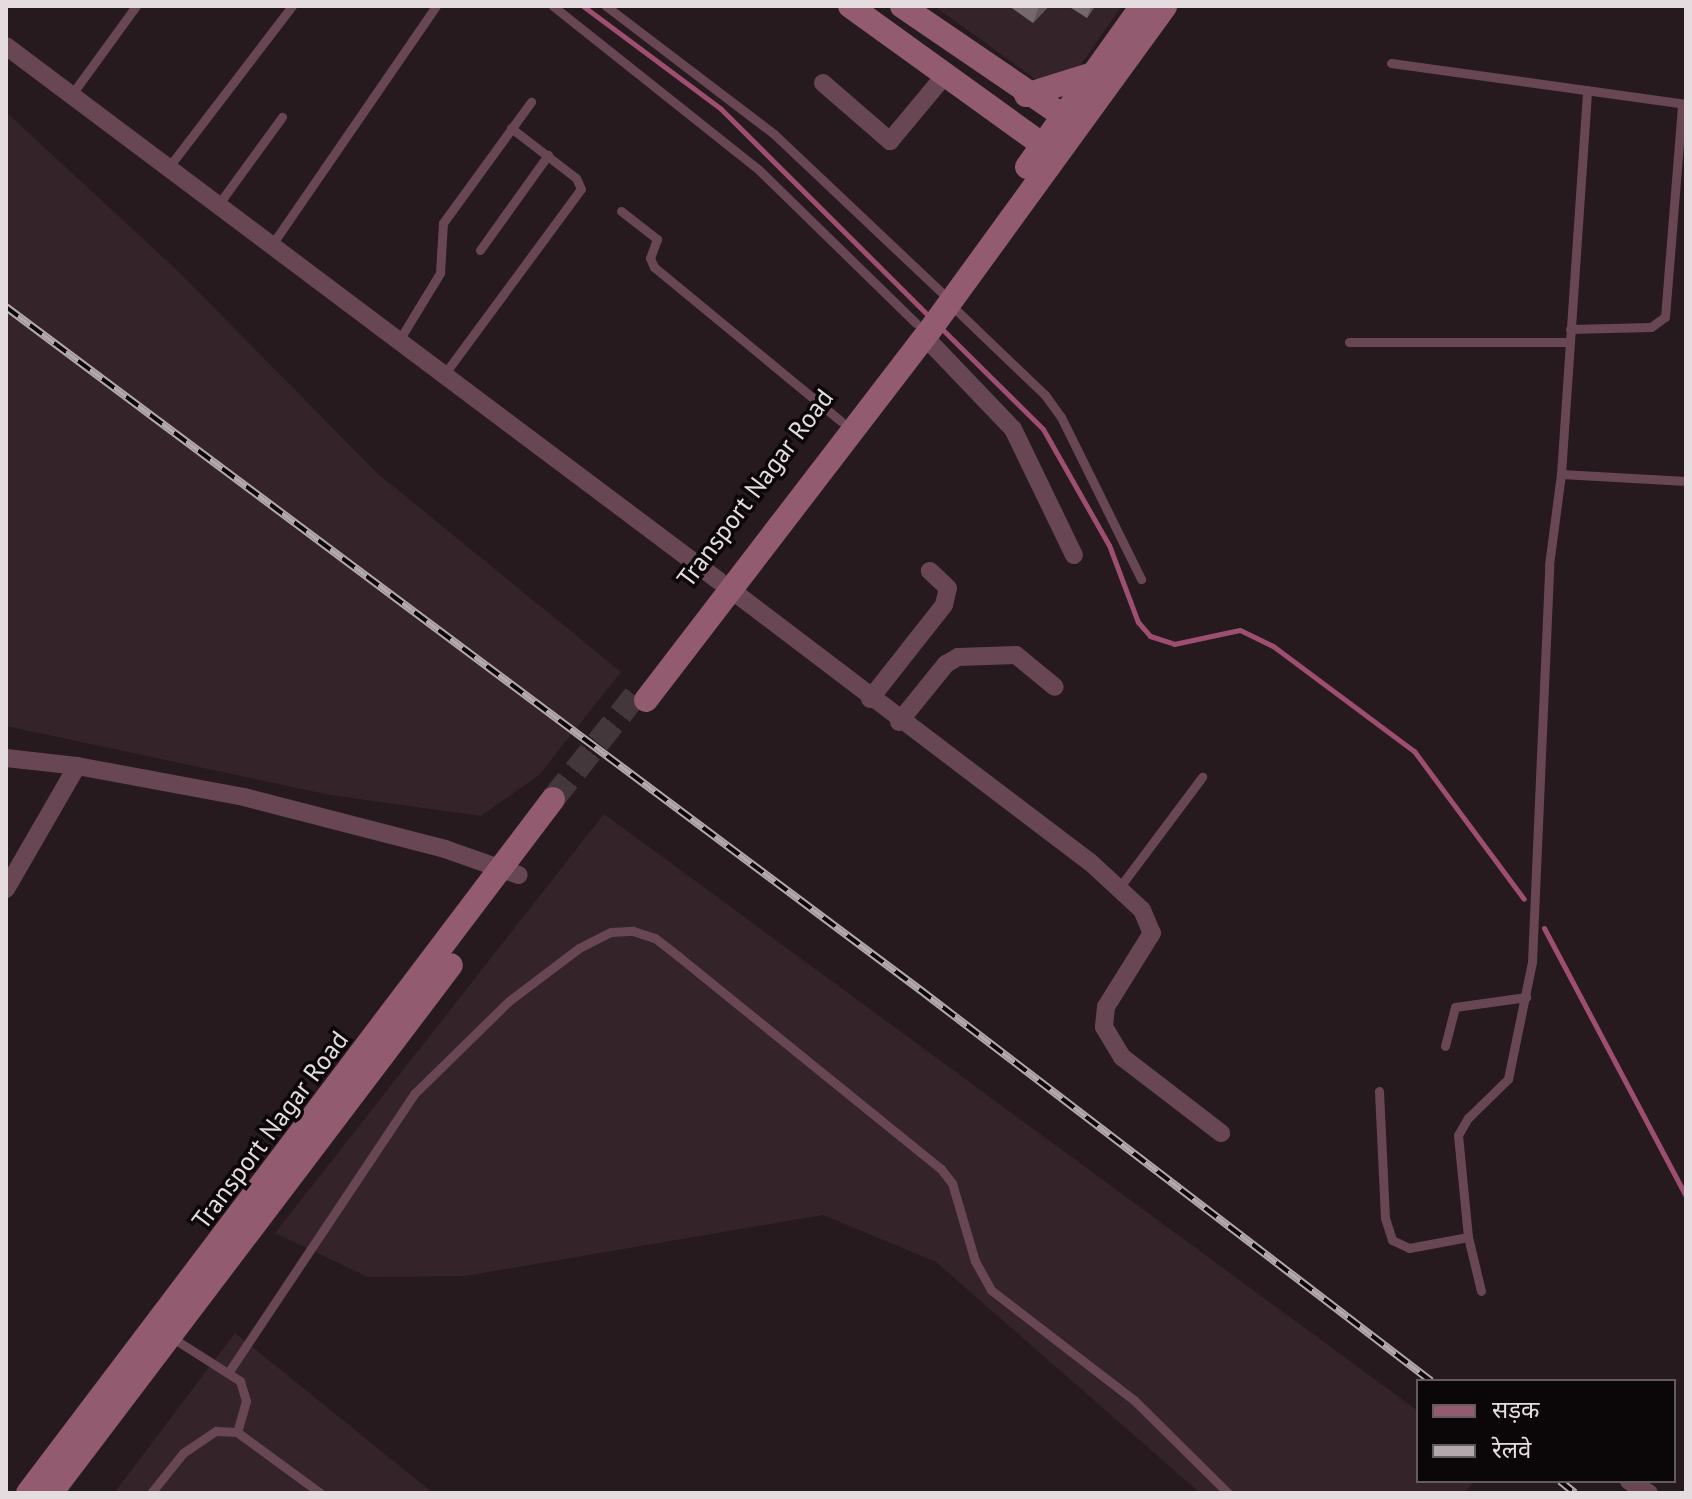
<!DOCTYPE html>
<html>
<head>
<meta charset="utf-8">
<style>
  body { margin:0 }
  #map { position:relative; width:1692px; height:1499px; overflow:hidden; background:#261a1e; font-family:"PT Sans","Noto Sans Devanagari",sans-serif }
  div>[style] { position:absolute }
  .built>* { inset:0; background:#342329 }
  .stream>* { height:5px; margin:-2.5px; padding:0 2.5px; transform-origin:2.5px; border-radius:2.5px; background:#9e4e70 }
  .secondary-tunnel>* { height:24px; margin-top:-12px; transform-origin:0; background:repeating-linear-gradient(90deg,#43373b 0 24px,transparent 0 36px) }
  .service>* { height:9px; margin:-4.5px; padding:0 4.5px; transform-origin:4.5px; border-radius:4.5px; background:#684653 }
  .minor>* { height:18px; margin:-9px; padding:0 9px; transform-origin:9px; border-radius:9px; background:#684653 }
  .secondary>* { height:24px; margin:-12px; padding:0 12px; transform-origin:12px; border-radius:12px; background:#925b70 }
  .rail>* { height:8px; margin-top:-4px; transform-origin:0; background:repeating-linear-gradient(90deg,#0b0708 0 15px,#b3a9ac 0 30px); box-sizing:border-box; border-block:2px solid #b3a9ac }
  .wall>* { inset:0; background:#76696d }
  .shaded-wall>* { inset:0; background:#605559 }
  span { translate:-50% -50%; white-space:nowrap; text-align:center; line-height:1.15; -webkit-text-stroke:7px #0b0708; paint-order:stroke }
  .street-label { font-size:26px; color:#e5dcdf }
  .frame { position:absolute; inset:0; border:8px solid #e5dcdf; pointer-events:none }
  .legend { position:absolute; left:1416px; top:1379px; width:260px; height:104px; box-sizing:border-box; background:#0b0708; border:2px solid #625c5e; margin:0; padding:10px 14px; list-style:none; font-size:24px; color:#e5dcdf }
  .legend li { display:flex; align-items:center; gap:16px; height:40px }
  .legend b { width:40px; border:2px solid #625c5e }
</style>
</head>
<body>
<div id="map">
  <div class="built">
    <div style="clip-path:polygon(934px 6px,1122px 6px,1077px 70px,1038px 81px)"></div>
    <div style="clip-path:polygon(6px 112px,180px 273px,377px 473px,621px 672px,539px 775px,481px 816px,330px 795px,6px 726px)"></div>
    <div style="clip-path:polygon(604px 814px,1418px 1411px,1418px 1481px,1474px 1481px,1464px 1493px,1200px 1493px,936px 1262px,823px 1215px,465px 1276px,368px 1277px,275px 1233px)"></div>
    <div style="clip-path:polygon(235px 1333px,433px 1493px,114px 1493px)"></div>
  </div>
  <div class="stream">
    <div style="left:583px;top:6px;width:172px;rotate:36.7deg"></div>
    <div style="left:721px;top:109px;width:295px;rotate:44.9deg"></div>
    <div style="left:940px;top:327px;width:145px;rotate:44.7deg"></div>
    <div style="left:1043px;top:429px;width:133px;rotate:60.4deg"></div>
    <div style="left:1109px;top:545px;width:82px;rotate:69.4deg"></div>
    <div style="left:1138px;top:622px;width:18px;rotate:49deg"></div>
    <div style="left:1150px;top:636px;width:25px;rotate:18deg"></div>
    <div style="left:1174px;top:644px;width:67px;rotate:-12deg"></div>
    <div style="left:1240px;top:630px;width:37px;rotate:26deg"></div>
    <div style="left:1273px;top:646px;width:176px;rotate:36.7deg"></div>
    <div style="left:1414px;top:751px;width:184px;rotate:53.4deg"></div>
    <div style="left:1544px;top:928px;width:303px;rotate:62.1deg"></div>
  </div>
  <div class="secondary-tunnel">
    <div style="left:553px;top:799px;width:137px;rotate:-51.5deg"></div>
  </div>
  <div class="service">
    <div style="left:553px;top:6px;width:263px;rotate:38.5deg"></div>
    <div style="left:759px;top:170px;width:219px;rotate:44.3deg"></div>
    <div style="left:606px;top:6px;width:211px;rotate:37.3deg"></div>
    <div style="left:774px;top:134px;width:230px;rotate:43.4deg"></div>
    <div style="left:1391px;top:63px;width:298px;rotate:7.9deg"></div>
    <div style="left:72px;top:94px;width:109px;rotate:-54deg"></div>
    <div style="left:168px;top:168px;width:204px;rotate:-52.6deg"></div>
    <div style="left:218px;top:205px;width:109px;rotate:-54deg"></div>
    <div style="left:621px;top:211px;width:46px;rotate:37.9deg"></div>
    <div style="left:657px;top:239px;width:20px;rotate:110deg"></div>
    <div style="left:650px;top:258px;width:10px;rotate:66deg"></div>
    <div style="left:654px;top:267px;width:242px;rotate:39.5deg"></div>
    <div style="left:271px;top:246px;width:291px;rotate:-55.5deg"></div>
    <div style="left:480px;top:250px;width:117px;rotate:-54.4deg"></div>
    <div style="left:950px;top:304px;width:132px;rotate:43.8deg"></div>
    <div style="left:1045px;top:395px;width:27px;rotate:54deg"></div>
    <div style="left:1061px;top:417px;width:181px;rotate:63.7deg"></div>
    <div style="left:1570px;top:329px;width:81px;rotate:-1.4deg"></div>
    <div style="left:1651px;top:327px;width:17px;rotate:-36deg"></div>
    <div style="left:1665px;top:317px;width:214px;rotate:-85.4deg"></div>
    <div style="left:398px;top:342px;width:81px;rotate:-58.7deg"></div>
    <div style="left:440px;top:273px;width:50px;rotate:-86.6deg"></div>
    <div style="left:443px;top:223px;width:150px;rotate:-54deg"></div>
    <div style="left:1349px;top:342px;width:220px"></div>
    <div style="left:443px;top:376px;width:232px;rotate:-53.6deg"></div>
    <div style="left:581px;top:189px;width:12px;rotate:-114deg"></div>
    <div style="left:576px;top:178px;width:82px;rotate:-142.4deg"></div>
    <div style="left:1561px;top:474px;width:125px;rotate:3.2deg"></div>
    <div style="left:1119px;top:888px;width:139px;rotate:-53.2deg"></div>
    <div style="left:1445px;top:1046px;width:40px;rotate:-75.6deg"></div>
    <div style="left:1455px;top:1007px;width:72px;rotate:-8deg"></div>
    <div style="left:1379px;top:1091px;width:127px;rotate:87.3deg"></div>
    <div style="left:1385px;top:1218px;width:23px;rotate:72deg"></div>
    <div style="left:1392px;top:1240px;width:19px;rotate:25deg"></div>
    <div style="left:1409px;top:1248px;width:60px;rotate:-10.6deg"></div>
    <div style="left:1481px;top:1291px;width:56px;rotate:-103.5deg"></div>
    <div style="left:1468px;top:1237px;width:102px;rotate:-95.6deg"></div>
    <div style="left:1458px;top:1135px;width:20px;rotate:-60deg"></div>
    <div style="left:1468px;top:1118px;width:56px;rotate:-44.3deg"></div>
    <div style="left:1508px;top:1079px;width:119px;rotate:-78.4deg"></div>
    <div style="left:1532px;top:962px;width:397px;rotate:-87.5deg"></div>
    <div style="left:1549px;top:565px;width:92px;rotate:-82.5deg"></div>
    <div style="left:1561px;top:474px;width:385px;rotate:-86.1deg"></div>
    <div style="left:171px;top:1337px;width:82px;rotate:32.5deg"></div>
    <div style="left:240px;top:1381px;width:21px;rotate:73deg"></div>
    <div style="left:246px;top:1401px;width:32px;rotate:106deg"></div>
    <div style="left:230px;top:1370px;width:333px;rotate:-56.3deg"></div>
    <div style="left:415px;top:1093px;width:132px;rotate:-44.4deg"></div>
    <div style="left:509px;top:1001px;width:88px;rotate:-37.1deg"></div>
    <div style="left:579px;top:948px;width:36px;rotate:-27deg"></div>
    <div style="left:611px;top:932px;width:22px;rotate:-3deg"></div>
    <div style="left:633px;top:931px;width:23px;rotate:18deg"></div>
    <div style="left:655px;top:938px;width:29px;rotate:38deg"></div>
    <div style="left:678px;top:956px;width:338px;rotate:39deg"></div>
    <div style="left:941px;top:1169px;width:18px;rotate:52deg"></div>
    <div style="left:952px;top:1183px;width:81px;rotate:73.6deg"></div>
    <div style="left:975px;top:1261px;width:33px;rotate:61deg"></div>
    <div style="left:991px;top:1290px;width:180px;rotate:37.6deg"></div>
    <div style="left:1134px;top:1400px;width:132px;rotate:44.7deg"></div>
    <div style="left:151px;top:1493px;width:51px;rotate:-51.3deg"></div>
    <div style="left:183px;top:1453px;width:40px;rotate:-34deg"></div>
    <div style="left:216px;top:1431px;width:21px;rotate:3deg"></div>
    <div style="left:237px;top:1432px;width:103px;rotate:36.3deg"></div>
  </div>
  <div class="minor">
    <div style="left:6px;top:46px;width:891px;rotate:36.88deg"></div>
    <div style="left:823px;top:83px;width:89px;rotate:40.9deg"></div>
    <div style="left:890px;top:141px;width:86px;rotate:-50.2deg"></div>
    <div style="left:925px;top:337px;width:127px;rotate:46.3deg"></div>
    <div style="left:1013px;top:429px;width:140px;rotate:64.2deg"></div>
    <div style="left:730px;top:589px;width:452px;rotate:37.2deg"></div>
    <div style="left:1090px;top:862px;width:71px;rotate:42.7deg"></div>
    <div style="left:1142px;top:910px;width:25px;rotate:67deg"></div>
    <div style="left:1152px;top:933px;width:87px;rotate:121.9deg"></div>
    <div style="left:1106px;top:1007px;width:20px;rotate:96deg"></div>
    <div style="left:1104px;top:1027px;width:35px;rotate:59deg"></div>
    <div style="left:1122px;top:1057px;width:125px;rotate:37.5deg"></div>
    <div style="left:870px;top:699px;width:120px;rotate:-51.8deg"></div>
    <div style="left:944px;top:605px;width:17px;rotate:-77deg"></div>
    <div style="left:948px;top:588px;width:25px;rotate:-137deg"></div>
    <div style="left:899px;top:722px;width:75px;rotate:-51deg"></div>
    <div style="left:946px;top:664px;width:14px;rotate:-30deg"></div>
    <div style="left:958px;top:657px;width:58px;rotate:-2deg"></div>
    <div style="left:1016px;top:655px;width:50px;rotate:39.4deg"></div>
    <div style="left:6px;top:758px;width:71px;rotate:6.4deg"></div>
    <div style="left:77px;top:766px;width:170px;rotate:10.5deg"></div>
    <div style="left:244px;top:797px;width:208px;rotate:14.5deg"></div>
    <div style="left:445px;top:849px;width:78px;rotate:19.4deg"></div>
    <div style="left:6px;top:889px;width:142px;rotate:-60deg"></div>
    <div style="left:1629px;top:1481px;width:23px;rotate:31deg"></div>
  </div>
  <div class="secondary">
    <div style="left:850px;top:6px;width:251px;rotate:35.8deg"></div>
    <div style="left:902px;top:6px;width:209px;rotate:34.3deg"></div>
    <div style="left:1026px;top:95px;width:67px;rotate:-17.4deg"></div>
    <div style="left:1027px;top:167px;width:198px;rotate:-54.5deg"></div>
    <div style="left:646px;top:700px;width:466px;rotate:-52.5deg"></div>
    <div style="left:930px;top:330px;width:400px;rotate:-54deg"></div>
    <div style="left:28px;top:1493px;width:870px;rotate:-52.89deg"></div>
    <div style="left:51px;top:1493px;width:662px;rotate:-52.85deg"></div>
  </div>
  <div class="rail">
    <div style="left:6px;top:307px;width:1140px;rotate:36.76deg"></div>
    <div style="left:919px;top:989px;width:645px;rotate:37.44deg"></div>
    <div style="left:1560px;top:1481px;width:19px;rotate:39deg"></div>
  </div>
  <div class="wall">
    <div style="clip-path:polygon(1009px 6px,1049px 6px,1033px 23px)"></div>
    <div style="clip-path:polygon(1068px 6px,1095px 6px,1087px 18px)"></div>
  </div>
  <div class="shaded-wall">
    <div style="clip-path:polygon(1039px 6px,1049px 6px,1033px 23px)"></div>
    <div style="clip-path:polygon(1091px 6px,1095px 6px,1087px 18px)"></div>
  </div>
  <div class="street-label">
    <span style="left:755px;top:488px;rotate:-53deg">Transport Nagar Road</span>
    <span style="left:270px;top:1130px;rotate:-53deg">Transport Nagar Road</span>
  </div>
  <div class="frame"></div>
  <ul class="legend">
  <li><b style="height:10px;background:#925b70"></b>सड़क</li>
  <li><b style="height:10px;background:#b3a9ac"></b>रेलवे</li>
  </ul>
</div>
</body>
</html>
